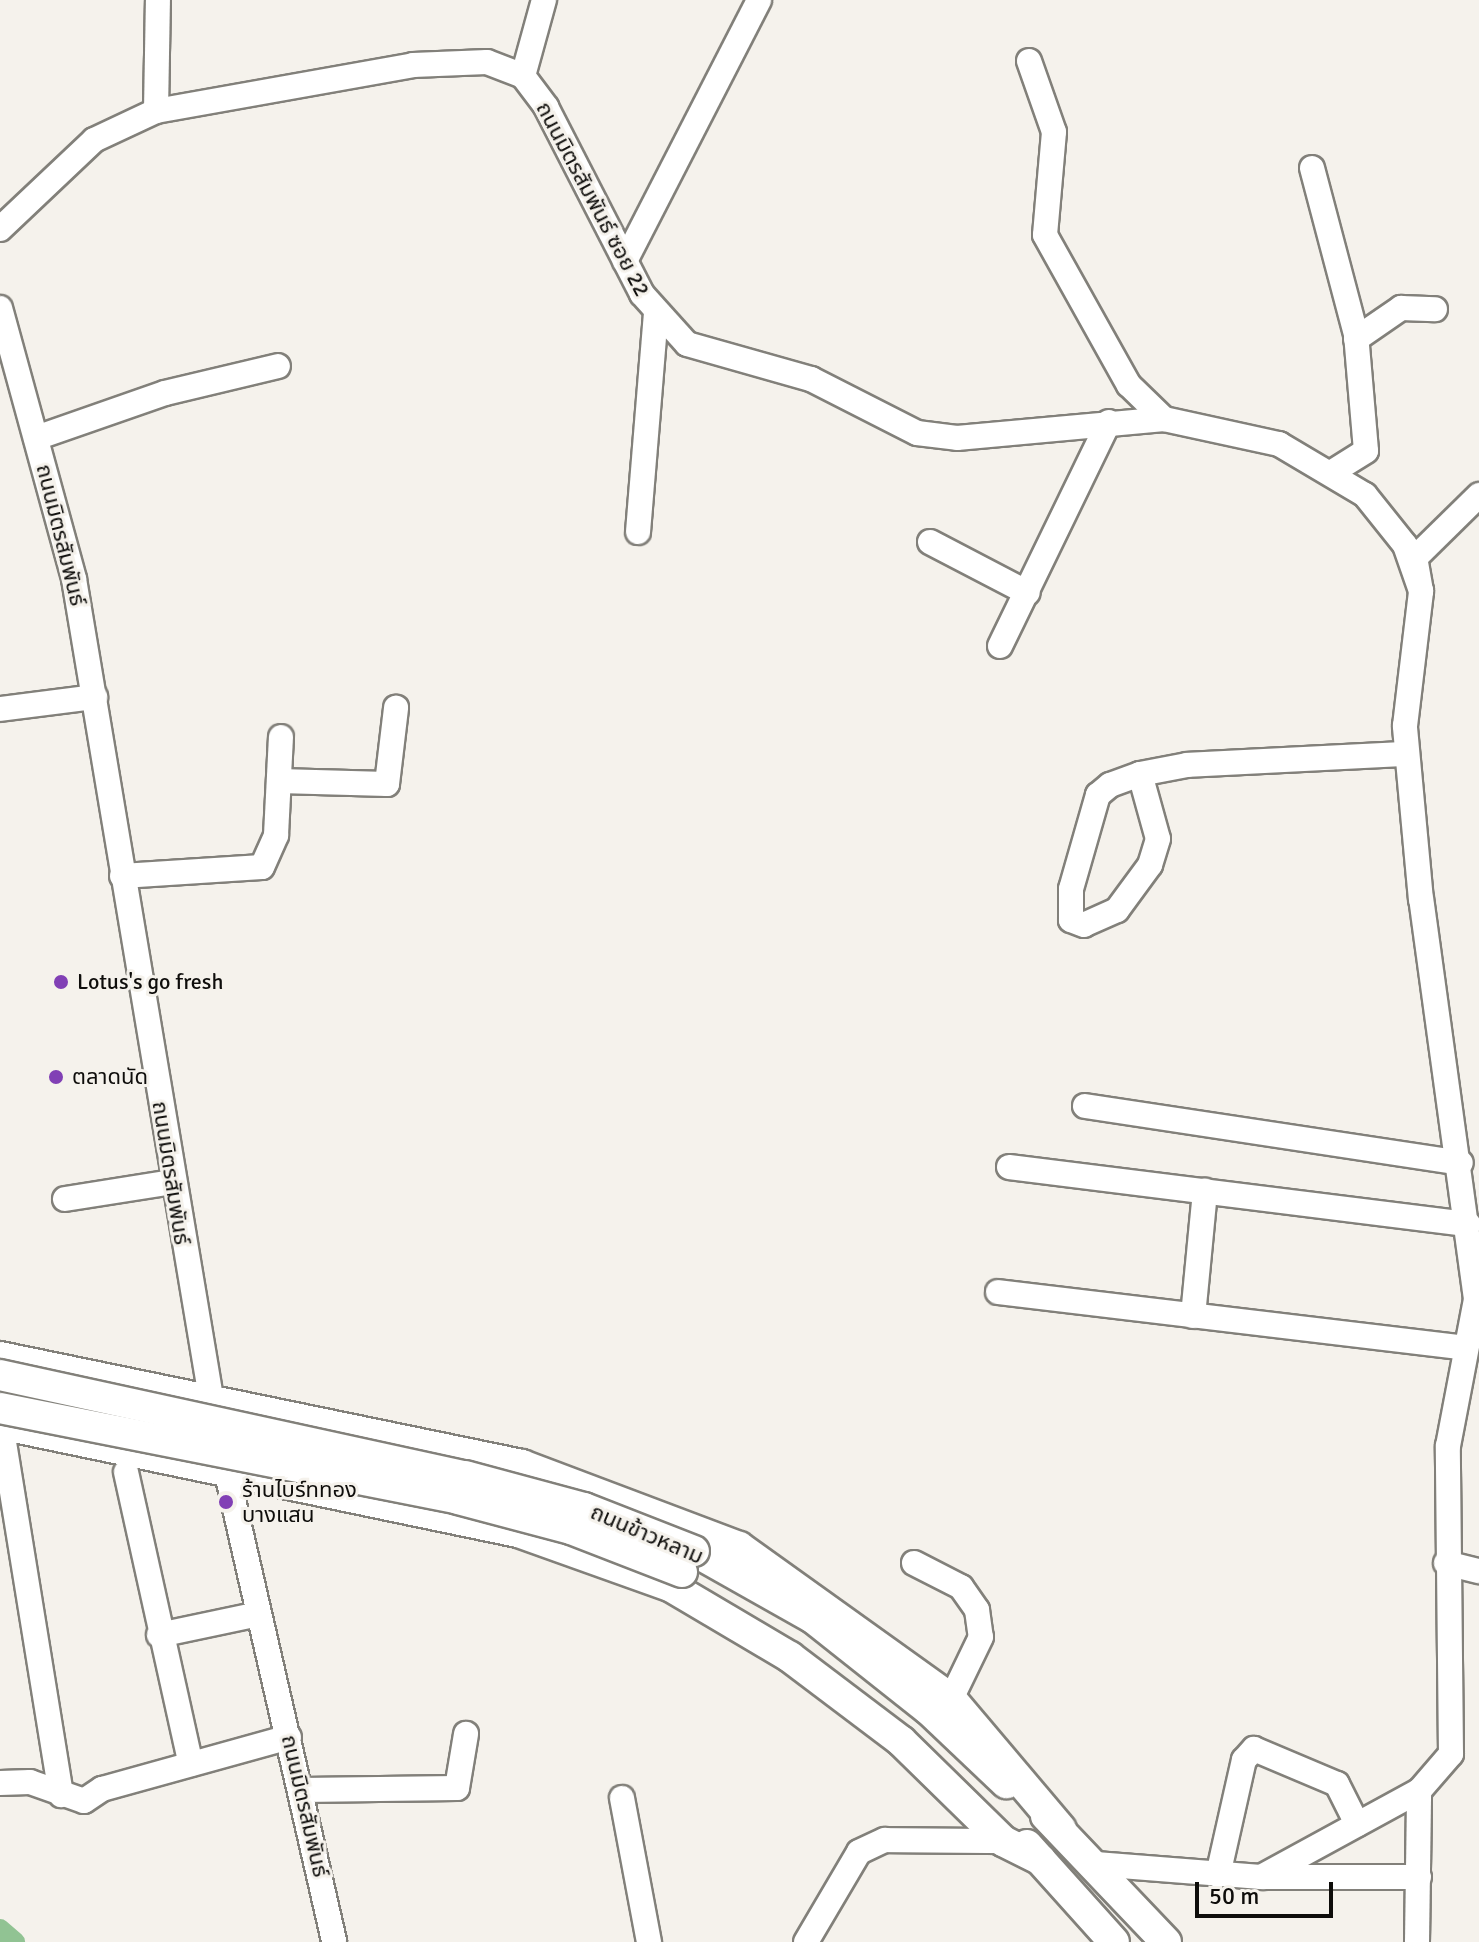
<!DOCTYPE html>
<html>
<head>
<meta charset="utf-8">
<style>
  body { margin:0 }
  #map { position:relative; width:1479px; height:1942px; overflow:hidden; background:#f5f2ec; font-family:Signika,"Noto Sans Thai",sans-serif }
  div>[style] { position:absolute }
  .canal>* { height:20px; margin:-10px; padding:0 10px; transform-origin:10px; border-radius:10px; background:#91c393 }
  .roads { filter:drop-shadow(2px 0 #82807a) drop-shadow(-2px 0 #82807a) drop-shadow(0 2px #82807a) drop-shadow(0 -2px #82807a) }
  .minor>* { height:24px; margin:-12px; padding:0 12px; transform-origin:12px; border-radius:12px; background:#fff }
  .major>* { height:30px; margin:-15px; padding:0 15px; transform-origin:15px; border-radius:15px; background:#fff }
  .bridges { filter:drop-shadow(2px 0 #82807a) drop-shadow(-2px 0 #82807a) drop-shadow(0 2px #82807a) drop-shadow(0 -2px #82807a) }
  .major-bridge>* { height:30px; margin:-15px; padding:0 15px; transform-origin:15px; border-radius:15px; background:#fff }
  .dots>* { width:22px; height:22px; translate:-50% -50%; box-sizing:border-box; border:4px solid #f5f2ec; border-radius:50% }
  span { translate:-50% -50%; white-space:nowrap; text-align:center; line-height:1.15; -webkit-text-stroke:6px #f5f2ec; paint-order:stroke }
  .street-label { font-size:22px; color:#0e0d0b }
  .poi-label { font-size:22px; color:#0e0d0b }
  .left { translate:0 -50%; text-align:left }
  .scale { position:absolute; left:1195px; top:1882px; width:138px; height:36px; box-sizing:border-box; border:4px solid #0e0d0b; border-top:0; padding-left:10px; font-size:24px; line-height:28px; white-space:nowrap; color:#0e0d0b; -webkit-text-stroke:6px #f5f2ec; paint-order:stroke }
</style>
</head>
<body>
<div id="map">
  <div class="canal">
    <div style="left:0;top:1929px;width:20px;rotate:41deg"></div>
  </div>
  <div class="roads">
    <div class="minor">
      <div style="left:1029px;top:61px;width:75px;rotate:70.6deg"></div>
      <div style="left:1054px;top:132px;width:103px;rotate:95deg"></div>
      <div style="left:1045px;top:235px;width:172px;rotate:60.8deg"></div>
      <div style="left:1129px;top:385px;width:49px;rotate:44.2deg"></div>
      <div style="left:523px;top:76px;width:79px;rotate:-74.6deg"></div>
      <div style="left:156px;top:111px;width:111px;rotate:-89deg"></div>
      <div style="left:1312px;top:168px;width:172px;rotate:75.2deg"></div>
      <div style="left:1356px;top:334px;width:117px;rotate:85.1deg"></div>
      <div style="left:1366px;top:451px;width:39px;rotate:148deg"></div>
      <div style="left:0;top:229px;width:129px;rotate:-43.4deg"></div>
      <div style="left:94px;top:140px;width:68px;rotate:-25.1deg"></div>
      <div style="left:156px;top:111px;width:261px;rotate:-10.1deg"></div>
      <div style="left:413px;top:65px;width:74px;rotate:-2.3deg"></div>
      <div style="left:487px;top:62px;width:39px;rotate:21deg"></div>
      <div style="left:523px;top:76px;width:39px;rotate:53deg"></div>
      <div style="left:546px;top:107px;width:210px;rotate:62.8deg"></div>
      <div style="left:642px;top:294px;width:67px;rotate:48deg"></div>
      <div style="left:687px;top:344px;width:129px;rotate:15.8deg"></div>
      <div style="left:811px;top:379px;width:119px;rotate:27deg"></div>
      <div style="left:917px;top:433px;width:40px;rotate:7.1deg"></div>
      <div style="left:957px;top:438px;width:208px;rotate:-5.2deg"></div>
      <div style="left:1164px;top:419px;width:118px;rotate:12.3deg"></div>
      <div style="left:1279px;top:444px;width:100px;rotate:30.7deg"></div>
      <div style="left:1365px;top:495px;width:64px;rotate:51.3deg"></div>
      <div style="left:1405px;top:545px;width:49px;rotate:70.8deg"></div>
      <div style="left:625px;top:261px;width:293px;rotate:-62.8deg"></div>
      <div style="left:0;top:308px;width:281px;rotate:74.7deg"></div>
      <div style="left:74px;top:579px;width:849px;rotate:80.5deg"></div>
      <div style="left:1356px;top:339px;width:55px;rotate:-34.6deg"></div>
      <div style="left:1401px;top:308px;width:34px;rotate:2deg"></div>
      <div style="left:36px;top:438px;width:137px;rotate:-19.2deg"></div>
      <div style="left:165px;top:393px;width:116px;rotate:-13.4deg"></div>
      <div style="left:638px;top:532px;width:219px;rotate:-85.3deg"></div>
      <div style="left:930px;top:542px;width:110px;rotate:27.5deg"></div>
      <div style="left:1000px;top:646px;width:249px;rotate:-64.1deg"></div>
      <div style="left:0;top:709px;width:96px;rotate:-7.2deg"></div>
      <div style="left:1140px;top:774px;width:67px;rotate:74.5deg"></div>
      <div style="left:1158px;top:839px;width:27px;rotate:107deg"></div>
      <div style="left:1150px;top:865px;width:56px;rotate:126.3deg"></div>
      <div style="left:1117px;top:910px;width:36px;rotate:156deg"></div>
      <div style="left:1084px;top:925px;width:14px;rotate:-159deg"></div>
      <div style="left:1071px;top:920px;width:31px;rotate:-90deg"></div>
      <div style="left:1071px;top:889px;width:98px;rotate:-74deg"></div>
      <div style="left:1098px;top:795px;width:16px;rotate:-40deg"></div>
      <div style="left:1110px;top:785px;width:32px;rotate:-20deg"></div>
      <div style="left:1140px;top:774px;width:48px;rotate:-10.8deg"></div>
      <div style="left:1187px;top:765px;width:219px;rotate:-2.9deg"></div>
      <div style="left:279px;top:781px;width:108px;rotate:1.6deg"></div>
      <div style="left:387px;top:784px;width:77px;rotate:-83.2deg"></div>
      <div style="left:122px;top:876px;width:140px;rotate:-3.7deg"></div>
      <div style="left:262px;top:867px;width:35px;rotate:-66deg"></div>
      <div style="left:276px;top:835px;width:98px;rotate:-87.1deg"></div>
      <div style="left:1085px;top:1106px;width:380px;rotate:8.6deg"></div>
      <div style="left:1009px;top:1167px;width:463px;rotate:7.1deg"></div>
      <div style="left:65px;top:1199px;width:108px;rotate:-9deg"></div>
      <div style="left:998px;top:1292px;width:470px;rotate:6.8deg"></div>
      <div style="left:1193px;top:1316px;width:126px;rotate:-84.5deg"></div>
      <div style="left:1px;top:1424px;width:376px;rotate:80.8deg"></div>
      <div style="left:223px;top:1456px;width:499px;rotate:77.1deg"></div>
      <div style="left:126px;top:1472px;width:299px;rotate:77.5deg"></div>
      <div style="left:914px;top:1563px;width:53px;rotate:27.1deg"></div>
      <div style="left:961px;top:1587px;width:28px;rotate:55deg"></div>
      <div style="left:977px;top:1610px;width:27px;rotate:82deg"></div>
      <div style="left:981px;top:1637px;width:69px;rotate:115.8deg"></div>
      <div style="left:1446px;top:1563px;width:34px;rotate:14deg"></div>
      <div style="left:159px;top:1635px;width:102px;rotate:-11.9deg"></div>
      <div style="left:0;top:1783px;width:30px;rotate:-2deg"></div>
      <div style="left:30px;top:1782px;width:57px;rotate:19.4deg"></div>
      <div style="left:84px;top:1801px;width:22px;rotate:-34deg"></div>
      <div style="left:102px;top:1789px;width:194px;rotate:-15.5deg"></div>
      <div style="left:302px;top:1790px;width:155px;rotate:-0.7deg"></div>
      <div style="left:457px;top:1788px;width:55px;rotate:-80.5deg"></div>
      <div style="left:622px;top:1798px;width:147px;rotate:79.4deg"></div>
      <div style="left:1095px;top:1864px;width:167px;rotate:4.5deg"></div>
      <div style="left:1261px;top:1877px;width:180px;rotate:-28.6deg"></div>
      <div style="left:1419px;top:1791px;width:49px;rotate:-49.1deg"></div>
      <div style="left:1451px;top:1754px;width:308px;rotate:-90.6deg"></div>
      <div style="left:1448px;top:1446px;width:150px;rotate:-79.2deg"></div>
      <div style="left:1476px;top:1299px;width:403px;rotate:-97.8deg"></div>
      <div style="left:1421px;top:900px;width:175px;rotate:-95.3deg"></div>
      <div style="left:1405px;top:726px;width:136px;rotate:-83.2deg"></div>
      <div style="left:1421px;top:591px;width:34px;rotate:-100deg"></div>
      <div style="left:1415px;top:558px;width:90px;rotate:-44.5deg"></div>
      <div style="left:1218px;top:1875px;width:118px;rotate:-77.3deg"></div>
      <div style="left:1244px;top:1760px;width:15px;rotate:-48deg"></div>
      <div style="left:1254px;top:1749px;width:90px;rotate:22.9deg"></div>
      <div style="left:1337px;top:1784px;width:45px;rotate:63.4deg"></div>
      <div style="left:1265px;top:1877px;width:154px"></div>
      <div style="left:806px;top:1942px;width:104px;rotate:-59.5deg"></div>
      <div style="left:859px;top:1852px;width:29px;rotate:-25deg"></div>
      <div style="left:885px;top:1840px;width:118px;rotate:0.5deg"></div>
      <div style="left:1417px;top:1942px;width:151px;rotate:-89.2deg"></div>
    </div>
    <div class="major">
      <div style="left:0;top:1357px;width:533px;rotate:11.69deg"></div>
      <div style="left:522px;top:1465px;width:232px;rotate:20.7deg"></div>
      <div style="left:739px;top:1547px;width:261px;rotate:35.6deg"></div>
      <div style="left:951px;top:1699px;width:170px;rotate:49.8deg"></div>
      <div style="left:0;top:1424px;width:529px;rotate:11.78deg"></div>
      <div style="left:518px;top:1532px;width:161px;rotate:19.6deg"></div>
      <div style="left:670px;top:1586px;width:139px;rotate:30.6deg"></div>
      <div style="left:790px;top:1657px;width:139px;rotate:37.1deg"></div>
      <div style="left:901px;top:1741px;width:143px;rotate:44.4deg"></div>
      <div style="left:1003px;top:1841px;width:42px;rotate:26.6deg"></div>
      <div style="left:694px;top:1551px;width:137px;rotate:29.4deg"></div>
      <div style="left:813px;top:1618px;width:147px;rotate:38.4deg"></div>
      <div style="left:928px;top:1709px;width:108px;rotate:43.5deg"></div>
      <div style="left:1046px;top:1816px;width:174px;rotate:46.4deg"></div>
      <div style="left:1027px;top:1845px;width:130px;rotate:48.1deg"></div>
    </div>
  </div>
  <div class="bridges">
    <div class="major-bridge">
      <div style="left:0;top:1375px;width:476px;rotate:12.3deg"></div>
      <div style="left:465px;top:1476px;width:123px;rotate:15.1deg"></div>
      <div style="left:584px;top:1508px;width:118px;rotate:21.4deg"></div>
      <div style="left:0;top:1408px;width:467px;rotate:11.2deg"></div>
      <div style="left:458px;top:1499px;width:117px;rotate:14.9deg"></div>
      <div style="left:571px;top:1529px;width:119px;rotate:21.2deg"></div>
    </div>
  </div>
  <div class="dots">
    <div style="left:61px;top:982px;background:#8140b5"></div>
    <div style="left:56px;top:1077px;background:#8140b5"></div>
    <div style="left:226px;top:1502px;background:#8140b5"></div>
  </div>
  <div class="street-label">
    <span style="left:593px;top:199px;rotate:62deg">ถนนมิตรสัมพันธ์ ซอย 22</span>
    <span style="left:61px;top:535px;rotate:76deg">ถนนมิตรสัมพันธ์</span>
    <span style="left:171px;top:1173px;rotate:81deg">ถนนมิตรสัมพันธ์</span>
    <span style="left:647px;top:1534px;rotate:23deg">ถนนข้าวหลาม</span>
    <span style="left:305px;top:1806px;rotate:77deg">ถนนมิตรสัมพันธ์</span>
  </div>
  <div class="poi-label">
    <span class="left" style="left:77px;top:982px">Lotus's go fresh</span>
    <span class="left" style="left:72px;top:1077px">ตลาดนัด</span>
    <span class="left" style="left:242px;top:1502px">ร้านไบร์ททอง<br>บางแสน</span>
  </div>
  <div class="scale">50 m</div>
</div>
</body>
</html>
